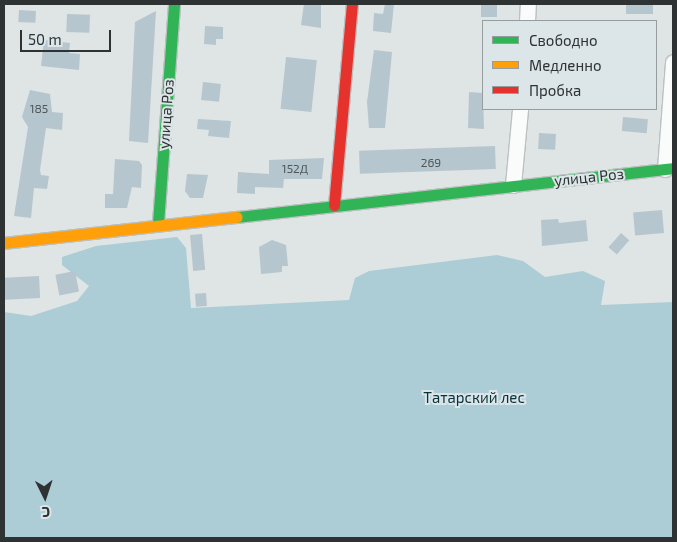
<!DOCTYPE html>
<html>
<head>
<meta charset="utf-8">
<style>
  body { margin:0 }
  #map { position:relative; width:677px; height:542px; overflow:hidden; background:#dfe4e5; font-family:"Exo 2",sans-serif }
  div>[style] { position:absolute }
  .green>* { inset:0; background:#adcdd6 }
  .building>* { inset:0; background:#b6c6ce; transform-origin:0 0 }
  .roads { filter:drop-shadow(1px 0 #bcc0c1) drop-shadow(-1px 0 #bcc0c1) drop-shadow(0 1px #bcc0c1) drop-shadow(0 -1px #bcc0c1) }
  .street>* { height:15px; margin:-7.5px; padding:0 7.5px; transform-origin:7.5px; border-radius:7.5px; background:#fafbfb }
  .fast>* { height:11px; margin:-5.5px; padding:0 5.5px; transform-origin:5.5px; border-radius:5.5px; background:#30b455 }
  .slow>* { height:11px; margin:-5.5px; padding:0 5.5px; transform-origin:5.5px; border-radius:5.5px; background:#ff9f0a }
  .jam>* { height:11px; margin:-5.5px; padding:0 5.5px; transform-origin:5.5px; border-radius:5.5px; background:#e5322d }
  span { translate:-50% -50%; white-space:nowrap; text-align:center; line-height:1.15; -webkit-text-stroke:4px #dce5e8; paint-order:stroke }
  .number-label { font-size:12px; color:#505759 }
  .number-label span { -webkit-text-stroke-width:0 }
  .street-label { font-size:15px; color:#2e3232 }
  .park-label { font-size:15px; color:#05323c }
  .frame { position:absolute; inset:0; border:5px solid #2e3232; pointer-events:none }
  .legend { position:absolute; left:482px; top:20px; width:175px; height:90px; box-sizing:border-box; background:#dce5e8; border:1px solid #969d9f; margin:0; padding:6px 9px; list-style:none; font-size:15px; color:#2e3232 }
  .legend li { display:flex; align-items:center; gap:10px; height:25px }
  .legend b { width:25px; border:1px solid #969d9f }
  .north { position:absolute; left:20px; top:472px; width:50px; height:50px; -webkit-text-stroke:4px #dce5e8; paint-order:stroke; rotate:176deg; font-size:14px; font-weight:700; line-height:20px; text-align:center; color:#2e3232 }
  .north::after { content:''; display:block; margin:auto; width:18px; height:22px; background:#2e3232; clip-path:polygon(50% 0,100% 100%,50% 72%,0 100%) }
  .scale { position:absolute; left:20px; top:30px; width:91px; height:22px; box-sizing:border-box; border:2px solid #2e3232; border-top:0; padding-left:6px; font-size:15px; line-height:18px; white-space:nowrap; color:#2e3232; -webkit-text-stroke:4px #dce5e8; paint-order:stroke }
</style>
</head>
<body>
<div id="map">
  <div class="green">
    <div style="clip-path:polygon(177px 237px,186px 248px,191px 308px,349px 300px,355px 278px,369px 271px,497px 255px,523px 261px,545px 277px,583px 271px,605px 281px,601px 305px,673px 302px,673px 538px,4px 538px,4px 312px,31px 316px,77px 301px,89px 286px,62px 265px,62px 257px,96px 246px)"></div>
  </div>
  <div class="building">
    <div style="clip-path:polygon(304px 4px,321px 4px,321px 28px,301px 25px)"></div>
    <div style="clip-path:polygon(385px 4px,394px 4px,391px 33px,373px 31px,374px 13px,383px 14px)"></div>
    <div style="left:481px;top:4px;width:16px;height:13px"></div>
    <div style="left:626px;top:4px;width:27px;height:10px"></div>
    <div style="left:19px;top:10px;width:17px;height:12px;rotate:3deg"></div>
    <div style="clip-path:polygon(156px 11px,148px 143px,129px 141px,135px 22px)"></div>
    <div style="left:67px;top:14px;width:23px;height:18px;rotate:2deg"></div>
    <div style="clip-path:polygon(205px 26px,223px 27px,223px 39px,216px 39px,216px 45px,204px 44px)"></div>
    <div style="clip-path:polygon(44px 40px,70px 43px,69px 53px,80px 54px,79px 70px,41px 66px)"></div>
    <div style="clip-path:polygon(374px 50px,392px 52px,385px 128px,369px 128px,367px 102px)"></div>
    <div style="left:286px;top:57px;width:31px;height:52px;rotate:6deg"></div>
    <div style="left:203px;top:82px;width:18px;height:18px;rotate:6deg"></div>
    <div style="clip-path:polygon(30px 90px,50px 94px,52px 112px,63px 113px,62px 130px,46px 128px,40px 170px,41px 175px,49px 176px,47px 189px,34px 188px,31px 218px,14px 216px,28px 127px,22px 117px)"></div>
    <div style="clip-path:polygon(469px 92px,483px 93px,484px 129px,468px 128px)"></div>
    <div style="left:623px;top:117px;width:25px;height:14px;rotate:5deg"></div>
    <div style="clip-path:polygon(198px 119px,231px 121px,229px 138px,208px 136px,209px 130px,197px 129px)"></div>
    <div style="left:539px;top:133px;width:17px;height:16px;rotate:3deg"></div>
    <div style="left:495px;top:146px;width:23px;height:136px;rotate:88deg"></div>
    <div style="clip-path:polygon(324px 158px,322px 179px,284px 179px,283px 188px,255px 187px,255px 194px,237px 193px,238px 172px,269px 174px,269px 160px)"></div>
    <div style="clip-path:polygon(115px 159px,139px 161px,142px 165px,141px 188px,132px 187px,127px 208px,105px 208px,105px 194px,113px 194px)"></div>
    <div style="clip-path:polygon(187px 174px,208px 175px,203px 198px,190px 198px,185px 191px)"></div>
    <div style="left:662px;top:210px;width:23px;height:29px;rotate:85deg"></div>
    <div style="clip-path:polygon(558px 219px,559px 223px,586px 220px,588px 241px,542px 246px,541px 220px)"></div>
    <div style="left:621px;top:233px;width:11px;height:19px;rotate:41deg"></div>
    <div style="left:202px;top:234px;width:36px;height:12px;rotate:85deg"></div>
    <div style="clip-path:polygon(272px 240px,286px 245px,288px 266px,282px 266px,282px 272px,261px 274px,259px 247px)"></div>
    <div style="left:75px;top:271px;width:21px;height:20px;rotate:79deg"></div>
    <div style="left:39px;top:276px;width:22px;height:35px;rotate:87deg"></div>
    <div style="left:206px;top:293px;width:13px;height:11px;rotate:86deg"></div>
  </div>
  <div class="roads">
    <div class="street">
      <div style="left:527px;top:21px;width:17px;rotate:-87deg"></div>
      <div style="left:665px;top:169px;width:107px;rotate:-85.7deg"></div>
      <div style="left:513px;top:185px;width:76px;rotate:-84.7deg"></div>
    </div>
    <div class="fast">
      <div style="left:237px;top:217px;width:439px;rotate:-6.4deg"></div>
      <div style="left:158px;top:223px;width:220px;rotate:-85.8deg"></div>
    </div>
    <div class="slow">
      <div style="left:4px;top:243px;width:234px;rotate:-6.4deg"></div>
    </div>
    <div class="jam">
      <div style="left:334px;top:205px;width:202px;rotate:-84.9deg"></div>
    </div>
  </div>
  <div class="number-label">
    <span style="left:39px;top:109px">185</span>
    <span style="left:431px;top:163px">269</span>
    <span style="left:295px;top:169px">152Д</span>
  </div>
  <div class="street-label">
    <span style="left:166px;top:114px;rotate:-86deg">улица Роз</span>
    <span style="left:589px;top:177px;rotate:-6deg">улица Роз</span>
  </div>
  <div class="park-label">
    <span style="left:474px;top:398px">Татарский лес</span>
  </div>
  <div class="frame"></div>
  <ul class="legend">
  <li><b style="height:6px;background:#30b455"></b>Свободно</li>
  <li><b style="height:6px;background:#ff9f0a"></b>Медленно</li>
  <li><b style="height:6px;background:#e5322d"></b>Пробка</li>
  </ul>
  <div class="north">С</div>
  <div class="scale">50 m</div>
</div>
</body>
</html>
